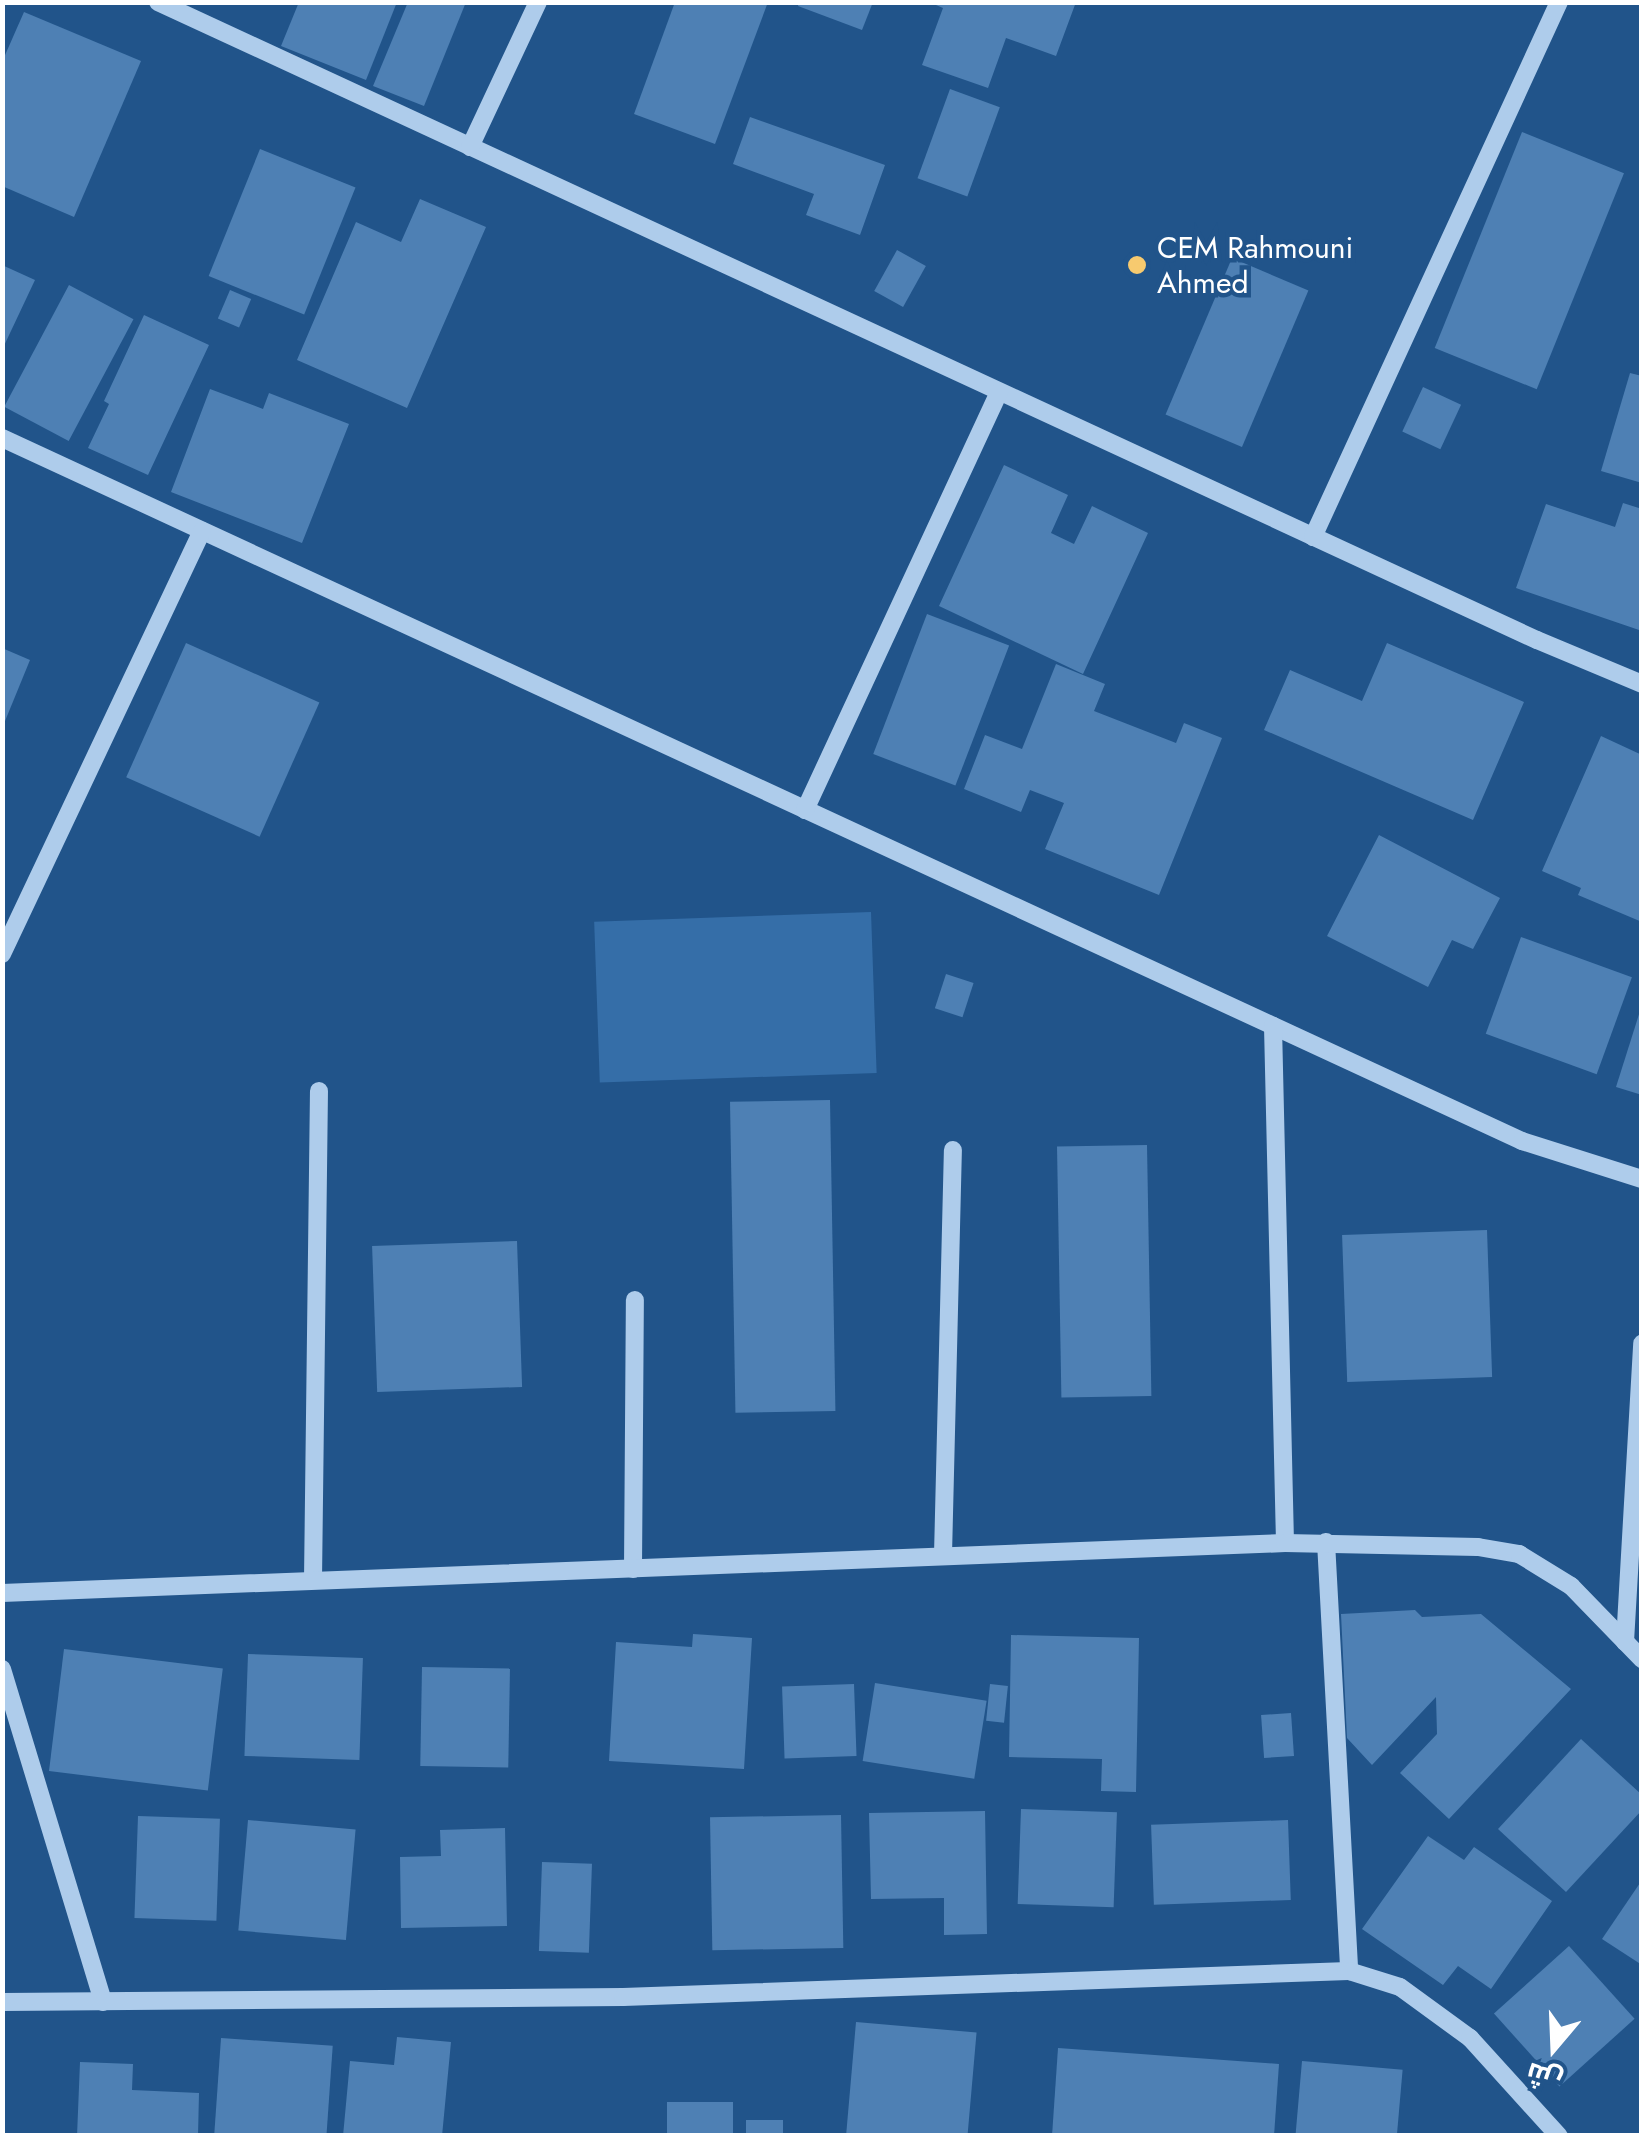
<!DOCTYPE html>
<html>
<head>
<meta charset="utf-8">
<style>
  body { margin:0 }
  #map { position:relative; width:1644px; height:2138px; overflow:hidden; background:#21548a; font-family:Jost,Cairo,sans-serif }
  div>[style] { position:absolute }
  .green>* { inset:0; background:#356ea8; transform-origin:0 0 }
  .building>* { inset:0; background:#4e80b4; transform-origin:0 0 }
  .minor>* { height:18px; margin:-9px; padding:0 9px; transform-origin:9px; border-radius:9px; background:#aecceb }
  .dots>* { width:28px; height:28px; translate:-50% -50%; box-sizing:border-box; border:5px solid #21548a; border-radius:50% }
  span { translate:-50% -50%; white-space:nowrap; text-align:center; line-height:1.15; -webkit-text-stroke:9px #21548a; paint-order:stroke }
  .poi-label { font-size:30px; color:#fff }
  .left { translate:0 -50%; text-align:left }
  .frame { position:absolute; inset:0; border:5px solid #fff; pointer-events:none }
  .north { position:absolute; left:1504px; top:1998px; width:100px; height:100px; -webkit-text-stroke:8px #21548a; paint-order:stroke; rotate:199deg; font-size:28px; font-weight:700; line-height:40px; text-align:center; color:#fff }
  .north::after { content:''; display:block; margin:auto; width:35px; height:45px; background:#fff; clip-path:polygon(50% 0,100% 100%,50% 72%,0 100%) }
</style>
</head>
<body>
<div id="map">
  <div class="green">
    <div style="left:871px;top:912px;width:161px;height:277px;rotate:88deg"></div>
  </div>
  <div class="building">
    <div style="clip-path:polygon(299px 2px,397px 2px,366px 80px,281px 46px)"></div>
    <div style="clip-path:polygon(408px 2px,466px 2px,424px 106px,373px 86px)"></div>
    <div style="clip-path:polygon(675px 2px,768px 2px,715px 144px,634px 114px)"></div>
    <div style="clip-path:polygon(799px 2px,873px 2px,862px 30px,798px 6px)"></div>
    <div style="clip-path:polygon(929px 2px,1076px 2px,1056px 56px,1006px 38px,988px 88px,922px 65px,943px 8px)"></div>
    <div style="clip-path:polygon(24px 12px,141px 61px,74px 217px,2px 186px,2px 62px)"></div>
    <div style="left:950px;top:89px;width:53px;height:95px;rotate:20deg"></div>
    <div style="clip-path:polygon(750px 117px,885px 165px,860px 235px,806px 215px,814px 194px,733px 164px)"></div>
    <div style="left:1522px;top:132px;width:110px;height:233px;rotate:22deg"></div>
    <div style="left:260px;top:149px;width:103px;height:137px;rotate:22deg"></div>
    <div style="clip-path:polygon(420px 199px,486px 227px,407px 408px,297px 360px,356px 222px,401px 242px)"></div>
    <div style="left:897px;top:250px;width:33px;height:47px;rotate:29deg"></div>
    <div style="left:1232px;top:258px;width:83px;height:170px;rotate:23deg"></div>
    <div style="clip-path:polygon(2px 265px,35px 280px,2px 350px)"></div>
    <div style="left:69px;top:285px;width:73px;height:138px;rotate:28deg"></div>
    <div style="left:230px;top:290px;width:23px;height:31px;rotate:23deg"></div>
    <div style="clip-path:polygon(144px 315px,209px 345px,148px 475px,88px 448px,109px 404px,104px 401px)"></div>
    <div style="clip-path:polygon(1630px 373px,1642px 376px,1642px 483px,1601px 471px)"></div>
    <div style="left:1423px;top:387px;width:42px;height:49px;rotate:25deg"></div>
    <div style="clip-path:polygon(210px 389px,263px 409px,269px 393px,349px 424px,302px 543px,171px 492px)"></div>
    <div style="clip-path:polygon(1004px 465px,1068px 495px,1051px 533px,1074px 544px,1092px 506px,1148px 533px,1083px 674px,939px 606px)"></div>
    <div style="clip-path:polygon(1623px 503px,1642px 509px,1642px 631px,1516px 588px,1546px 504px,1615px 527px)"></div>
    <div style="left:927px;top:614px;width:88px;height:150px;rotate:21deg"></div>
    <div style="left:186px;top:643px;width:146px;height:147px;rotate:24deg"></div>
    <div style="clip-path:polygon(1387px 643px,1524px 702px,1473px 820px,1264px 730px,1290px 670px,1362px 701px)"></div>
    <div style="clip-path:polygon(2px 648px,30px 660px,3px 726px,2px 726px)"></div>
    <div style="clip-path:polygon(1056px 664px,1105px 684px,1094px 711px,1176px 743px,1184px 723px,1222px 738px,1159px 895px,1045px 849px,1064px 803px,1030px 790px,1021px 812px,964px 789px,985px 735px,1022px 749px)"></div>
    <div style="clip-path:polygon(1601px 736px,1642px 755px,1642px 922px,1578px 895px,1581px 888px,1542px 871px)"></div>
    <div style="clip-path:polygon(1379px 835px,1500px 898px,1473px 949px,1452px 940px,1428px 987px,1327px 936px)"></div>
    <div style="left:1521px;top:937px;width:118px;height:103px;rotate:20deg"></div>
    <div style="left:946px;top:974px;width:29px;height:36px;rotate:18deg"></div>
    <div style="clip-path:polygon(1641px 1008px,1642px 1008px,1642px 1095px,1616px 1087px)"></div>
    <div style="left:830px;top:1100px;width:311px;height:100px;rotate:89deg"></div>
    <div style="left:1147px;top:1145px;width:251px;height:90px;rotate:89deg"></div>
    <div style="left:1487px;top:1230px;width:147px;height:145px;rotate:88deg"></div>
    <div style="left:517px;top:1241px;width:146px;height:145px;rotate:88deg"></div>
    <div style="clip-path:polygon(1415px 1610px,1422px 1617px,1481px 1614px,1571px 1689px,1449px 1819px,1400px 1773px,1437px 1734px,1436px 1697px,1372px 1765px,1347px 1738px,1341px 1614px)"></div>
    <div style="clip-path:polygon(693px 1634px,752px 1638px,744px 1769px,609px 1761px,616px 1642px,692px 1647px)"></div>
    <div style="clip-path:polygon(1011px 1635px,1139px 1638px,1136px 1792px,1101px 1791px,1102px 1759px,1009px 1757px)"></div>
    <div style="left:64px;top:1649px;width:160px;height:123px;rotate:7deg"></div>
    <div style="left:248px;top:1654px;width:115px;height:102px;rotate:2deg"></div>
    <div style="left:422px;top:1667px;width:88px;height:99px;rotate:1deg"></div>
    <div style="left:875px;top:1683px;width:113px;height:79px;rotate:9deg"></div>
    <div style="left:854px;top:1684px;width:72px;height:72px;rotate:88deg"></div>
    <div style="left:990px;top:1684px;width:18px;height:37px;rotate:6deg"></div>
    <div style="left:1291px;top:1713px;width:43px;height:30px;rotate:86deg"></div>
    <div style="clip-path:polygon(1581px 1739px,1642px 1795px,1642px 1810px,1566px 1892px,1498px 1829px)"></div>
    <div style="left:1021px;top:1809px;width:96px;height:95px;rotate:2deg"></div>
    <div style="clip-path:polygon(985px 1811px,987px 1934px,944px 1935px,944px 1898px,871px 1899px,869px 1813px)"></div>
    <div style="left:841px;top:1815px;width:133px;height:131px;rotate:89deg"></div>
    <div style="left:138px;top:1816px;width:82px;height:102px;rotate:2deg"></div>
    <div style="left:248px;top:1820px;width:108px;height:111px;rotate:5deg"></div>
    <div style="left:1288px;top:1820px;width:80px;height:137px;rotate:88deg"></div>
    <div style="clip-path:polygon(505px 1828px,507px 1926px,401px 1928px,400px 1857px,441px 1856px,440px 1830px)"></div>
    <div style="clip-path:polygon(1428px 1836px,1464px 1860px,1474px 1847px,1552px 1901px,1491px 1989px,1458px 1966px,1443px 1985px,1362px 1929px)"></div>
    <div style="left:542px;top:1862px;width:50px;height:89px;rotate:2deg"></div>
    <div style="clip-path:polygon(1642px 1880px,1642px 1965px,1602px 1939px)"></div>
    <div style="left:1569px;top:1946px;width:98px;height:101px;rotate:48deg"></div>
    <div style="left:856px;top:2022px;width:121px;height:114px;rotate:5deg"></div>
    <div style="clip-path:polygon(397px 2037px,451px 2042px,442px 2136px,343px 2136px,350px 2061px,394px 2065px)"></div>
    <div style="left:221px;top:2038px;width:112px;height:98px;rotate:4deg"></div>
    <div style="clip-path:polygon(1058px 2048px,1279px 2064px,1274px 2136px,1052px 2136px)"></div>
    <div style="left:1302px;top:2061px;width:101px;height:75px;rotate:5deg"></div>
    <div style="clip-path:polygon(80px 2062px,133px 2064px,132px 2090px,199px 2093px,198px 2136px,77px 2136px)"></div>
    <div style="left:667px;top:2102px;width:66px;height:34px"></div>
    <div style="left:783px;top:2120px;width:16px;height:37px;rotate:90deg"></div>
  </div>
  <div class="minor">
    <div style="left:158px;top:2px;width:1519px;rotate:24.83deg"></div>
    <div style="left:1537px;top:640px;width:114px;rotate:22.7deg"></div>
    <div style="left:470px;top:147px;width:160px;rotate:-64.9deg"></div>
    <div style="left:2px;top:438px;width:1675px;rotate:24.82deg"></div>
    <div style="left:1522px;top:1141px;width:126px;rotate:17.6deg"></div>
    <div style="left:1313px;top:537px;width:589px;rotate:-65.31deg"></div>
    <div style="left:805px;top:810px;width:461px;rotate:-65.1deg"></div>
    <div style="left:2px;top:954px;width:468px;rotate:-64.7deg"></div>
    <div style="left:1273px;top:1026px;width:517px;rotate:88.67deg"></div>
    <div style="left:1326px;top:1542px;width:430px;rotate:86.9deg"></div>
    <div style="left:943px;top:1555px;width:405px;rotate:-88.6deg"></div>
    <div style="left:633px;top:1569px;width:269px;rotate:-89.6deg"></div>
    <div style="left:313px;top:1580px;width:489px;rotate:-89.3deg"></div>
    <div style="left:2px;top:1593px;width:1284px;rotate:-2.23deg"></div>
    <div style="left:1285px;top:1543px;width:193px;rotate:1.2deg"></div>
    <div style="left:1478px;top:1547px;width:42px;rotate:9.7deg"></div>
    <div style="left:1519px;top:1554px;width:61px;rotate:31.6deg"></div>
    <div style="left:1571px;top:1586px;width:102px;rotate:45.8deg"></div>
    <div style="left:1625px;top:1642px;width:299px;rotate:-86.7deg"></div>
    <div style="left:2px;top:1669px;width:348px;rotate:73.1deg"></div>
    <div style="left:2px;top:2002px;width:621px;rotate:-0.46deg"></div>
    <div style="left:623px;top:1997px;width:726px;rotate:-2.05deg"></div>
    <div style="left:1349px;top:1971px;width:53px;rotate:17.4deg"></div>
    <div style="left:1400px;top:1987px;width:87px;rotate:36.1deg"></div>
    <div style="left:1470px;top:2038px;width:132px;rotate:47.8deg"></div>
  </div>
  <div class="dots">
    <div style="left:1137px;top:265px;background:#f7ca6f"></div>
  </div>
  <div class="poi-label">
    <span class="left" style="left:1157px;top:265px">CEM Rahmouni<br>Ahmed</span>
  </div>
  <div class="frame"></div>
  <div class="north">ش</div>
</div>
</body>
</html>
